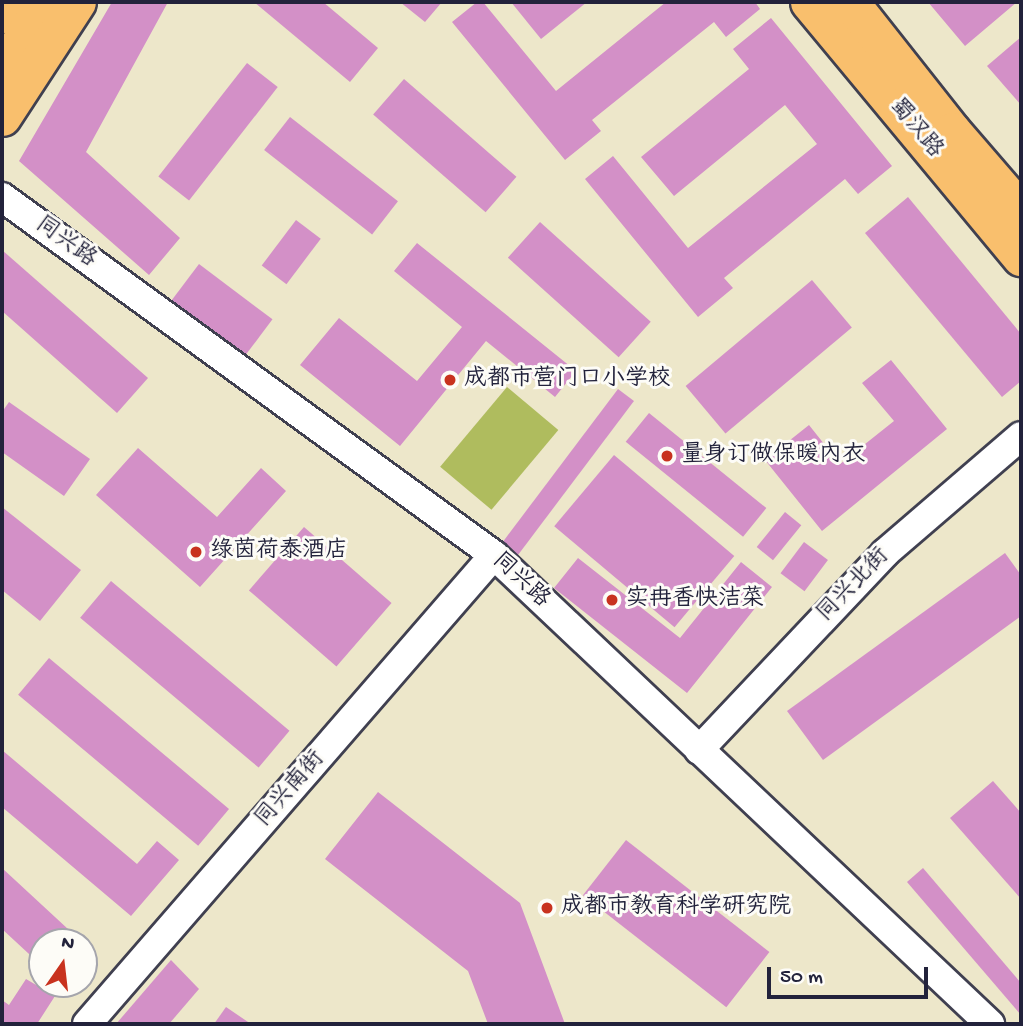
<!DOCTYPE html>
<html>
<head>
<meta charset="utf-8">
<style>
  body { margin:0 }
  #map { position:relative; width:1023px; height:1026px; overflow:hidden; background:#ede7ca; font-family:"Gochi Hand","LXGW WenKai TC",sans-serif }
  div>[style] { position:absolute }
  .green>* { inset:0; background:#afbc5e; transform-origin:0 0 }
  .building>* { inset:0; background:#d390c7; transform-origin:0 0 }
  .roads { filter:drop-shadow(2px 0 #404050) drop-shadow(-2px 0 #404050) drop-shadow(0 2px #404050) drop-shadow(0 -2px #404050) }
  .minor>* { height:28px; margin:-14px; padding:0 14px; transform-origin:14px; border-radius:14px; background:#fff }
  .major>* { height:37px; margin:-18.5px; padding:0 18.5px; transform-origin:18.5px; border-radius:18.5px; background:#f9bf6d }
  .dots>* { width:19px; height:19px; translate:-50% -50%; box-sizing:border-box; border:4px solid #fdfcf7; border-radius:50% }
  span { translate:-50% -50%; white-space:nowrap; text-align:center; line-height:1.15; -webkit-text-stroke:6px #fdfcf7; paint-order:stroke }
  .street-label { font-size:23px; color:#22223b }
  .poi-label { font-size:23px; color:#22223b }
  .left { translate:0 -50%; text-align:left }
  .frame { position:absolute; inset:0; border:4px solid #22223b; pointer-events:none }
  .north { position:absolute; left:28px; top:928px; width:70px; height:70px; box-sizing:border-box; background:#fdfcf7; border:2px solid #a5a5ac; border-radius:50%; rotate:14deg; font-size:19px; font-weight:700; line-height:28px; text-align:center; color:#22223b }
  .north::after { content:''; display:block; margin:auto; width:24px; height:32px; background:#c8321e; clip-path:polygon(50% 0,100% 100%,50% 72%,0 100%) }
  .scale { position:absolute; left:767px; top:967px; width:161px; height:32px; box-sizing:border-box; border:4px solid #22223b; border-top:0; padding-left:9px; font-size:21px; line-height:24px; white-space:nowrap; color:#22223b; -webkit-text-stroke:5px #fdfcf7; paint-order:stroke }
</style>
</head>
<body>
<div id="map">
  <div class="green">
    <div style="left:507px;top:387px;width:67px;height:104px;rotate:40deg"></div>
  </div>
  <div class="building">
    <div style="clip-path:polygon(112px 2px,168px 2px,86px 152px,180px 238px,149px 275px,19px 161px)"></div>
    <div style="clip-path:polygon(254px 2px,323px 2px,378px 48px,350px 82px)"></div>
    <div style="clip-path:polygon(400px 2px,442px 2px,425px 22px)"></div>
    <div style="clip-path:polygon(477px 2px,483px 2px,556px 91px,666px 2px,755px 2px,760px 9px,726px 37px,714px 22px,592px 120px,601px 131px,565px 160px,452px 22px)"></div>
    <div style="clip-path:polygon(511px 2px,587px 2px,541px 39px)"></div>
    <div style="clip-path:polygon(928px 2px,972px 3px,1017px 2px,965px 46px)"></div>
    <div style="clip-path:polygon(771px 18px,892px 166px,858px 194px,845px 179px,724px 278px,733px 288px,698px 317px,585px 179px,613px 156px,688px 248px,817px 144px,785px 105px,674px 196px,641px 157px,749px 69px,733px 49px)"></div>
    <div style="clip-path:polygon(1021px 37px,1021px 105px,987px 66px)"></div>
    <div style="left:247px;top:63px;width:39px;height:144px;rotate:38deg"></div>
    <div style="left:404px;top:79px;width:149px;height:47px;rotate:41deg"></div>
    <div style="left:290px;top:117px;width:137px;height:42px;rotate:38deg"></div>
    <div style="clip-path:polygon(908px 197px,1021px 334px,1021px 381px,1002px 397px,865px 233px)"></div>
    <div style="left:296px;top:220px;width:31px;height:57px;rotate:37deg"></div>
    <div style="left:540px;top:222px;width:149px;height:48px;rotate:42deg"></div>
    <div style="clip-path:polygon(417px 243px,576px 371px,555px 397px,486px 341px,400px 446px,300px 365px,339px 318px,417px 381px,462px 327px,394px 271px)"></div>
    <div style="clip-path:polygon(2px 250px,148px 378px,117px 413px,2px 311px)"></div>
    <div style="left:199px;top:264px;width:92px;height:46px;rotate:37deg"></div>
    <div style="left:812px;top:280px;width:62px;height:165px;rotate:50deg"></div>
    <div style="clip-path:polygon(891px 360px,947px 429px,822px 531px,765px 460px,809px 425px,840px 464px,894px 421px,862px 383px)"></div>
    <div style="left:618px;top:389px;width:20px;height:193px;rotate:37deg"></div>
    <div style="clip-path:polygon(9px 402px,90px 459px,64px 496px,2px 452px,2px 412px)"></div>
    <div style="left:649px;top:413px;width:151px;height:37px;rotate:39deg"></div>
    <div style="clip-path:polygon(138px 448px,217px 517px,261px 468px,286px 491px,200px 587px,96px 495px)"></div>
    <div style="left:614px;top:455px;width:157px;height:93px;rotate:40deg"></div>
    <div style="clip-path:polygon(2px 507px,81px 570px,40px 621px,2px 590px)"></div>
    <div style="left:785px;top:512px;width:21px;height:45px;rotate:39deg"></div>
    <div style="left:304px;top:527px;width:116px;height:84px;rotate:41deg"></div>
    <div style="left:804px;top:542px;width:30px;height:39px;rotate:37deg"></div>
    <div style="clip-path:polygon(1005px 553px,1021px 575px,1021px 616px,823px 760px,787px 711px)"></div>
    <div style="clip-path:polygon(578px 558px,680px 638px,741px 562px,772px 587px,687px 693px,554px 588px)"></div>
    <div style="left:111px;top:581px;width:233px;height:48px;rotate:40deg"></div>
    <div style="left:49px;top:658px;width:235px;height:48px;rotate:40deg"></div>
    <div style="clip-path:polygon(2px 750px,137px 864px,157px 841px,179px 860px,131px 916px,2px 807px)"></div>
    <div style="clip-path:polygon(993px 781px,1021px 813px,1021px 899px,950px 818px)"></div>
    <div style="clip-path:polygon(378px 792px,520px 903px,565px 1024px,488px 1024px,468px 971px,325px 859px)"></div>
    <div style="left:626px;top:840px;width:182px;height:70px;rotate:38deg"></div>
    <div style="clip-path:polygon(2px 868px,82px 942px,42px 942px,42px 966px,2px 929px)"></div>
    <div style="clip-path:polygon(923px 868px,1021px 983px,1021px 1015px,907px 882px)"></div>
    <div style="clip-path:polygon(171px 960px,199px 989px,169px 1024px,116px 1024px)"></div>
    <div style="clip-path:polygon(26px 979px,55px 996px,37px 1024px,2px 1024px,2px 1000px,9px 1005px)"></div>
    <div style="clip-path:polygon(226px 1007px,251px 1024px,214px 1024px)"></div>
  </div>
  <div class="roads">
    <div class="minor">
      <div style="left:2px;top:197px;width:608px;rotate:36.04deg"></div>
      <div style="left:494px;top:555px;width:683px;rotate:43.4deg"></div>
      <div style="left:699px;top:750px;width:271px;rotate:-46.6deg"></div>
      <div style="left:885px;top:553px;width:179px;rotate:-40.7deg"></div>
      <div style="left:87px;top:1024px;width:621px;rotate:-49.05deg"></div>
    </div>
    <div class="major">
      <div style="left:809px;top:2px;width:332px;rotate:50.3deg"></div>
      <div style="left:850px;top:2px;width:164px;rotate:51.7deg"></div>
      <div style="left:952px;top:131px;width:106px;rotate:49.2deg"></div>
      <div style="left:2px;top:14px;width:14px;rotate:-56deg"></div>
      <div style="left:2px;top:72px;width:82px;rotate:-59deg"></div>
      <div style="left:2px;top:117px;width:137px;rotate:-56.9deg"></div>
    </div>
  </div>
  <div class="dots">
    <div style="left:450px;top:380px;background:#c8321e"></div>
    <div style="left:667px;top:456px;background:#c8321e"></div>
    <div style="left:196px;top:552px;background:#c8321e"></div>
    <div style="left:612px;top:600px;background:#c8321e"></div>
    <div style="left:547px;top:908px;background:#c8321e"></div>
  </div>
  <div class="street-label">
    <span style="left:915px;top:129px;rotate:50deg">蜀汉路</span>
    <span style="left:65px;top:243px;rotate:36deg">同兴路</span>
    <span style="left:520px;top:581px;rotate:43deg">同兴路</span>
    <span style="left:854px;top:586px;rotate:-46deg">同兴北街</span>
    <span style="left:291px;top:790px;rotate:-49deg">同兴南街</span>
  </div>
  <div class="poi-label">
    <span class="left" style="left:464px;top:380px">成都市营门口小学校</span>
    <span class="left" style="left:681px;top:456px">量身订做保暖内衣</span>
    <span class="left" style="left:210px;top:552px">绿茵荷泰酒店</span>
    <span class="left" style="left:626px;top:600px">实冉香快洁菜</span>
    <span class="left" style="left:561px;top:908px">成都市教育科学研究院</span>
  </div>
  <div class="frame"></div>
  <div class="north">N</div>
  <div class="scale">50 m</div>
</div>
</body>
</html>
